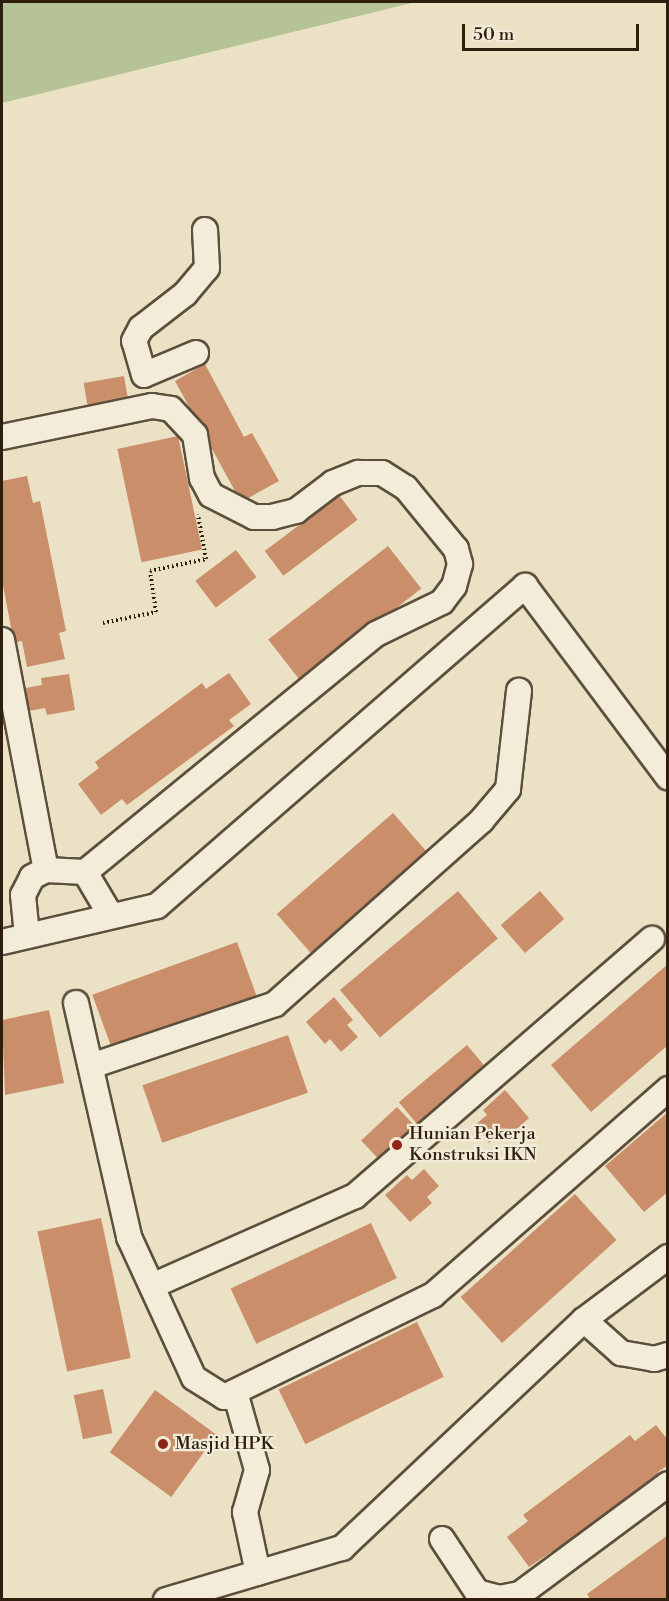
<!DOCTYPE html>
<html>
<head>
<meta charset="utf-8">
<style>
  body { margin:0 }
  #map { position:relative; width:669px; height:1601px; overflow:hidden; background:#ebe2c5; font-family:"Libre Bodoni",serif }
  div>[style] { position:absolute }
  .green>* { inset:0; background:#b6c396 }
  .building>* { inset:0; background:#ca8e6a; transform-origin:0 0 }
  .path>* { height:4px; margin-top:-2px; transform-origin:0; background:repeating-linear-gradient(90deg,#2d1e0e 0 1.5px,transparent 0 4.5px) }
  .roads { filter:drop-shadow(2px 0 #5c4f3c) drop-shadow(-2px 0 #5c4f3c) drop-shadow(0 2px #5c4f3c) drop-shadow(0 -2px #5c4f3c) }
  .minor>* { height:24px; margin:-12px; padding:0 12px; transform-origin:12px; border-radius:12px; background:#f2ecd9 }
  .dots>* { width:16px; height:16px; translate:-50% -50%; box-sizing:border-box; border:3px solid #f2ecd9; border-radius:50% }
  span { translate:-50% -50%; white-space:nowrap; text-align:center; line-height:1.15; -webkit-text-stroke:4.5px #f2ecd9; paint-order:stroke }
  .poi-label { font-size:18px; color:#2d1e0e }
  .left { translate:0 -50%; text-align:left }
  .frame { position:absolute; inset:0; border:3px solid #2d1e0e; pointer-events:none }
  .scale { position:absolute; left:462px; top:24px; width:177px; height:27px; box-sizing:border-box; border:3px solid #2d1e0e; border-top:0; padding-left:8px; font-size:18px; line-height:21px; white-space:nowrap; color:#2d1e0e; -webkit-text-stroke:4px #f2ecd9; paint-order:stroke }
</style>
</head>
<body>
<div id="map">
  <div class="green">
    <div style="clip-path:polygon(2px 2px,416px 2px,2px 103px)"></div>
  </div>
  <div class="building">
    <div style="clip-path:polygon(205px 364px,244px 437px,252px 433px,279px 481px,241px 502px,175px 381px)"></div>
    <div style="left:124px;top:376px;width:27px;height:41px;rotate:80deg"></div>
    <div style="left:178px;top:436px;width:116px;height:62px;rotate:78deg"></div>
    <div style="clip-path:polygon(27px 476px,33px 503px,40px 501px,66px 631px,59px 633px,65px 659px,27px 667px,22px 641px,14px 643px,2px 580px,2px 481px)"></div>
    <div style="left:339px;top:495px;width:31px;height:93px;rotate:53deg"></div>
    <div style="left:388px;top:546px;width:54px;height:152px;rotate:52deg"></div>
    <div style="left:236px;top:550px;width:34px;height:51px;rotate:53deg"></div>
    <div style="clip-path:polygon(229px 673px,251px 704px,229px 720px,234px 726px,127px 805px,122px 799px,101px 815px,78px 784px,99px 768px,95px 762px,202px 683px,206px 689px)"></div>
    <div style="clip-path:polygon(69px 674px,75px 710px,47px 715px,45px 708px,29px 711px,26px 688px,42px 685px,41px 678px)"></div>
    <div style="left:393px;top:813px;width:61px;height:154px;rotate:49deg"></div>
    <div style="left:458px;top:891px;width:62px;height:154px;rotate:50deg"></div>
    <div style="left:540px;top:891px;width:37px;height:52px;rotate:49deg"></div>
    <div style="left:237px;top:942px;width:62px;height:154px;rotate:70deg"></div>
    <div style="clip-path:polygon(668px 964px,668px 1045px,591px 1112px,551px 1065px)"></div>
    <div style="clip-path:polygon(334px 997px,353px 1020px,347px 1025px,358px 1037px,341px 1052px,330px 1039px,325px 1044px,306px 1022px)"></div>
    <div style="clip-path:polygon(49px 1010px,64px 1083px,5px 1095px,2px 1020px)"></div>
    <div style="left:288px;top:1035px;width:61px;height:154px;rotate:71deg"></div>
    <div style="left:467px;top:1045px;width:34px;height:89px;rotate:50deg"></div>
    <div style="clip-path:polygon(505px 1090px,529px 1118px,507px 1138px,502px 1132px,489px 1143px,475px 1125px,487px 1115px,483px 1110px)"></div>
    <div style="left:397px;top:1107px;width:33px;height:49px;rotate:47deg"></div>
    <div style="clip-path:polygon(668px 1112px,668px 1192px,644px 1212px,605px 1166px)"></div>
    <div style="clip-path:polygon(424px 1169px,439px 1186px,427px 1197px,432px 1203px,410px 1222px,385px 1195px,407px 1175px,412px 1180px)"></div>
    <div style="left:575px;top:1194px;width:62px;height:154px;rotate:48deg"></div>
    <div style="left:101px;top:1218px;width:143px;height:65px;rotate:78deg"></div>
    <div style="left:371px;top:1223px;width:61px;height:155px;rotate:65deg"></div>
    <div style="left:417px;top:1322px;width:61px;height:154px;rotate:64deg"></div>
    <div style="left:103px;top:1389px;width:45px;height:30px;rotate:78deg"></div>
    <div style="left:155px;top:1390px;width:76px;height:77px;rotate:36deg"></div>
    <div style="clip-path:polygon(656px 1425px,668px 1440px,668px 1465px,658px 1472px,662px 1478px,555px 1558px,551px 1552px,529px 1567px,507px 1537px,528px 1521px,523px 1515px,630px 1435px,635px 1441px)"></div>
    <div style="clip-path:polygon(668px 1535px,668px 1600px,591px 1600px,587px 1594px)"></div>
  </div>
  <div class="path">
    <div style="left:103px;top:623px;width:54px;rotate:-11.7deg"></div>
    <div style="left:156px;top:612px;width:41px;rotate:-98.3deg"></div>
    <div style="left:150px;top:571px;width:57px;rotate:-12.1deg"></div>
    <div style="left:206px;top:559px;width:45px;rotate:-100.3deg"></div>
  </div>
  <div class="roads">
    <div class="minor">
      <div style="left:196px;top:353px;width:56px;rotate:157.1deg"></div>
      <div style="left:144px;top:375px;width:35px;rotate:-106deg"></div>
      <div style="left:134px;top:341px;width:15px;rotate:-62deg"></div>
      <div style="left:141px;top:328px;width:56px;rotate:-37.7deg"></div>
      <div style="left:185px;top:294px;width:34px;rotate:-50deg"></div>
      <div style="left:207px;top:268px;width:38px;rotate:-93deg"></div>
      <div style="left:2px;top:437px;width:153px;rotate:-11.7deg"></div>
      <div style="left:152px;top:406px;width:19px;rotate:9deg"></div>
      <div style="left:171px;top:409px;width:35px;rotate:47deg"></div>
      <div style="left:195px;top:435px;width:44px;rotate:80.8deg"></div>
      <div style="left:202px;top:478px;width:19px;rotate:62deg"></div>
      <div style="left:211px;top:495px;width:48px;rotate:27.1deg"></div>
      <div style="left:254px;top:517px;width:18px"></div>
      <div style="left:272px;top:517px;width:25px;rotate:-14deg"></div>
      <div style="left:296px;top:511px;width:46px;rotate:-37.1deg"></div>
      <div style="left:333px;top:483px;width:27px;rotate:-22deg"></div>
      <div style="left:358px;top:473px;width:24px"></div>
      <div style="left:382px;top:473px;width:28px;rotate:32deg"></div>
      <div style="left:406px;top:488px;width:79px;rotate:50.7deg"></div>
      <div style="left:456px;top:549px;width:16px;rotate:75deg"></div>
      <div style="left:460px;top:564px;width:23px;rotate:105deg"></div>
      <div style="left:454px;top:586px;width:20px;rotate:127deg"></div>
      <div style="left:442px;top:602px;width:73px;rotate:154.1deg"></div>
      <div style="left:376px;top:634px;width:376px;rotate:140.7deg"></div>
      <div style="left:2px;top:640px;width:234px;rotate:79.2deg"></div>
      <div style="left:27px;top:936px;width:41px;rotate:-95.6deg"></div>
      <div style="left:23px;top:895px;width:20px;rotate:-63deg"></div>
      <div style="left:32px;top:877px;width:16px;rotate:-27deg"></div>
      <div style="left:46px;top:870px;width:39px;rotate:3deg"></div>
      <div style="left:85px;top:872px;width:51px;rotate:59.4deg"></div>
      <div style="left:2px;top:942px;width:159px;rotate:-13.1deg"></div>
      <div style="left:157px;top:906px;width:488px;rotate:-41deg"></div>
      <div style="left:525px;top:586px;width:239px;rotate:53.2deg"></div>
      <div style="left:76px;top:1003px;width:240px;rotate:77.2deg"></div>
      <div style="left:129px;top:1237px;width:155px;rotate:65.3deg"></div>
      <div style="left:194px;top:1378px;width:36px;rotate:32deg"></div>
      <div style="left:224px;top:1397px;width:233px;rotate:-26deg"></div>
      <div style="left:433px;top:1295px;width:313px;rotate:-41.2deg"></div>
      <div style="left:91px;top:1066px;width:194px;rotate:-18.6deg"></div>
      <div style="left:275px;top:1004px;width:276px;rotate:-41.6deg"></div>
      <div style="left:481px;top:821px;width:42px;rotate:-49.8deg"></div>
      <div style="left:508px;top:789px;width:99px;rotate:-83.6deg"></div>
      <div style="left:152px;top:1286px;width:222px;rotate:-23.9deg"></div>
      <div style="left:355px;top:1196px;width:393px;rotate:-40.9deg"></div>
      <div style="left:584px;top:1320px;width:50px;rotate:41.7deg"></div>
      <div style="left:621px;top:1353px;width:34px;rotate:10deg"></div>
      <div style="left:654px;top:1359px;width:15px;rotate:-16deg"></div>
      <div style="left:235px;top:1392px;width:81px;rotate:74.2deg"></div>
      <div style="left:257px;top:1470px;width:44px;rotate:105.9deg"></div>
      <div style="left:245px;top:1512px;width:62px;rotate:78deg"></div>
      <div style="left:442px;top:1539px;width:64px;rotate:56.6deg"></div>
      <div style="left:477px;top:1592px;width:23px;rotate:15deg"></div>
      <div style="left:499px;top:1598px;width:21px;rotate:-11deg"></div>
      <div style="left:520px;top:1594px;width:184px;rotate:-36.6deg"></div>
      <div style="left:166px;top:1600px;width:184px;rotate:-16.5deg"></div>
      <div style="left:342px;top:1548px;width:332px;rotate:-43.3deg"></div>
      <div style="left:584px;top:1320px;width:105px;rotate:-36.9deg"></div>
    </div>
  </div>
  <div class="dots">
    <div style="left:397px;top:1145px;background:#8f2418"></div>
    <div style="left:163px;top:1444px;background:#8f2418"></div>
  </div>
  <div class="poi-label">
    <span class="left" style="left:409px;top:1145px">Hunian Pekerja<br>Konstruksi IKN</span>
    <span class="left" style="left:175px;top:1444px">Masjid HPK</span>
  </div>
  <div class="frame"></div>
  <div class="scale">50 m</div>
</div>
</body>
</html>
